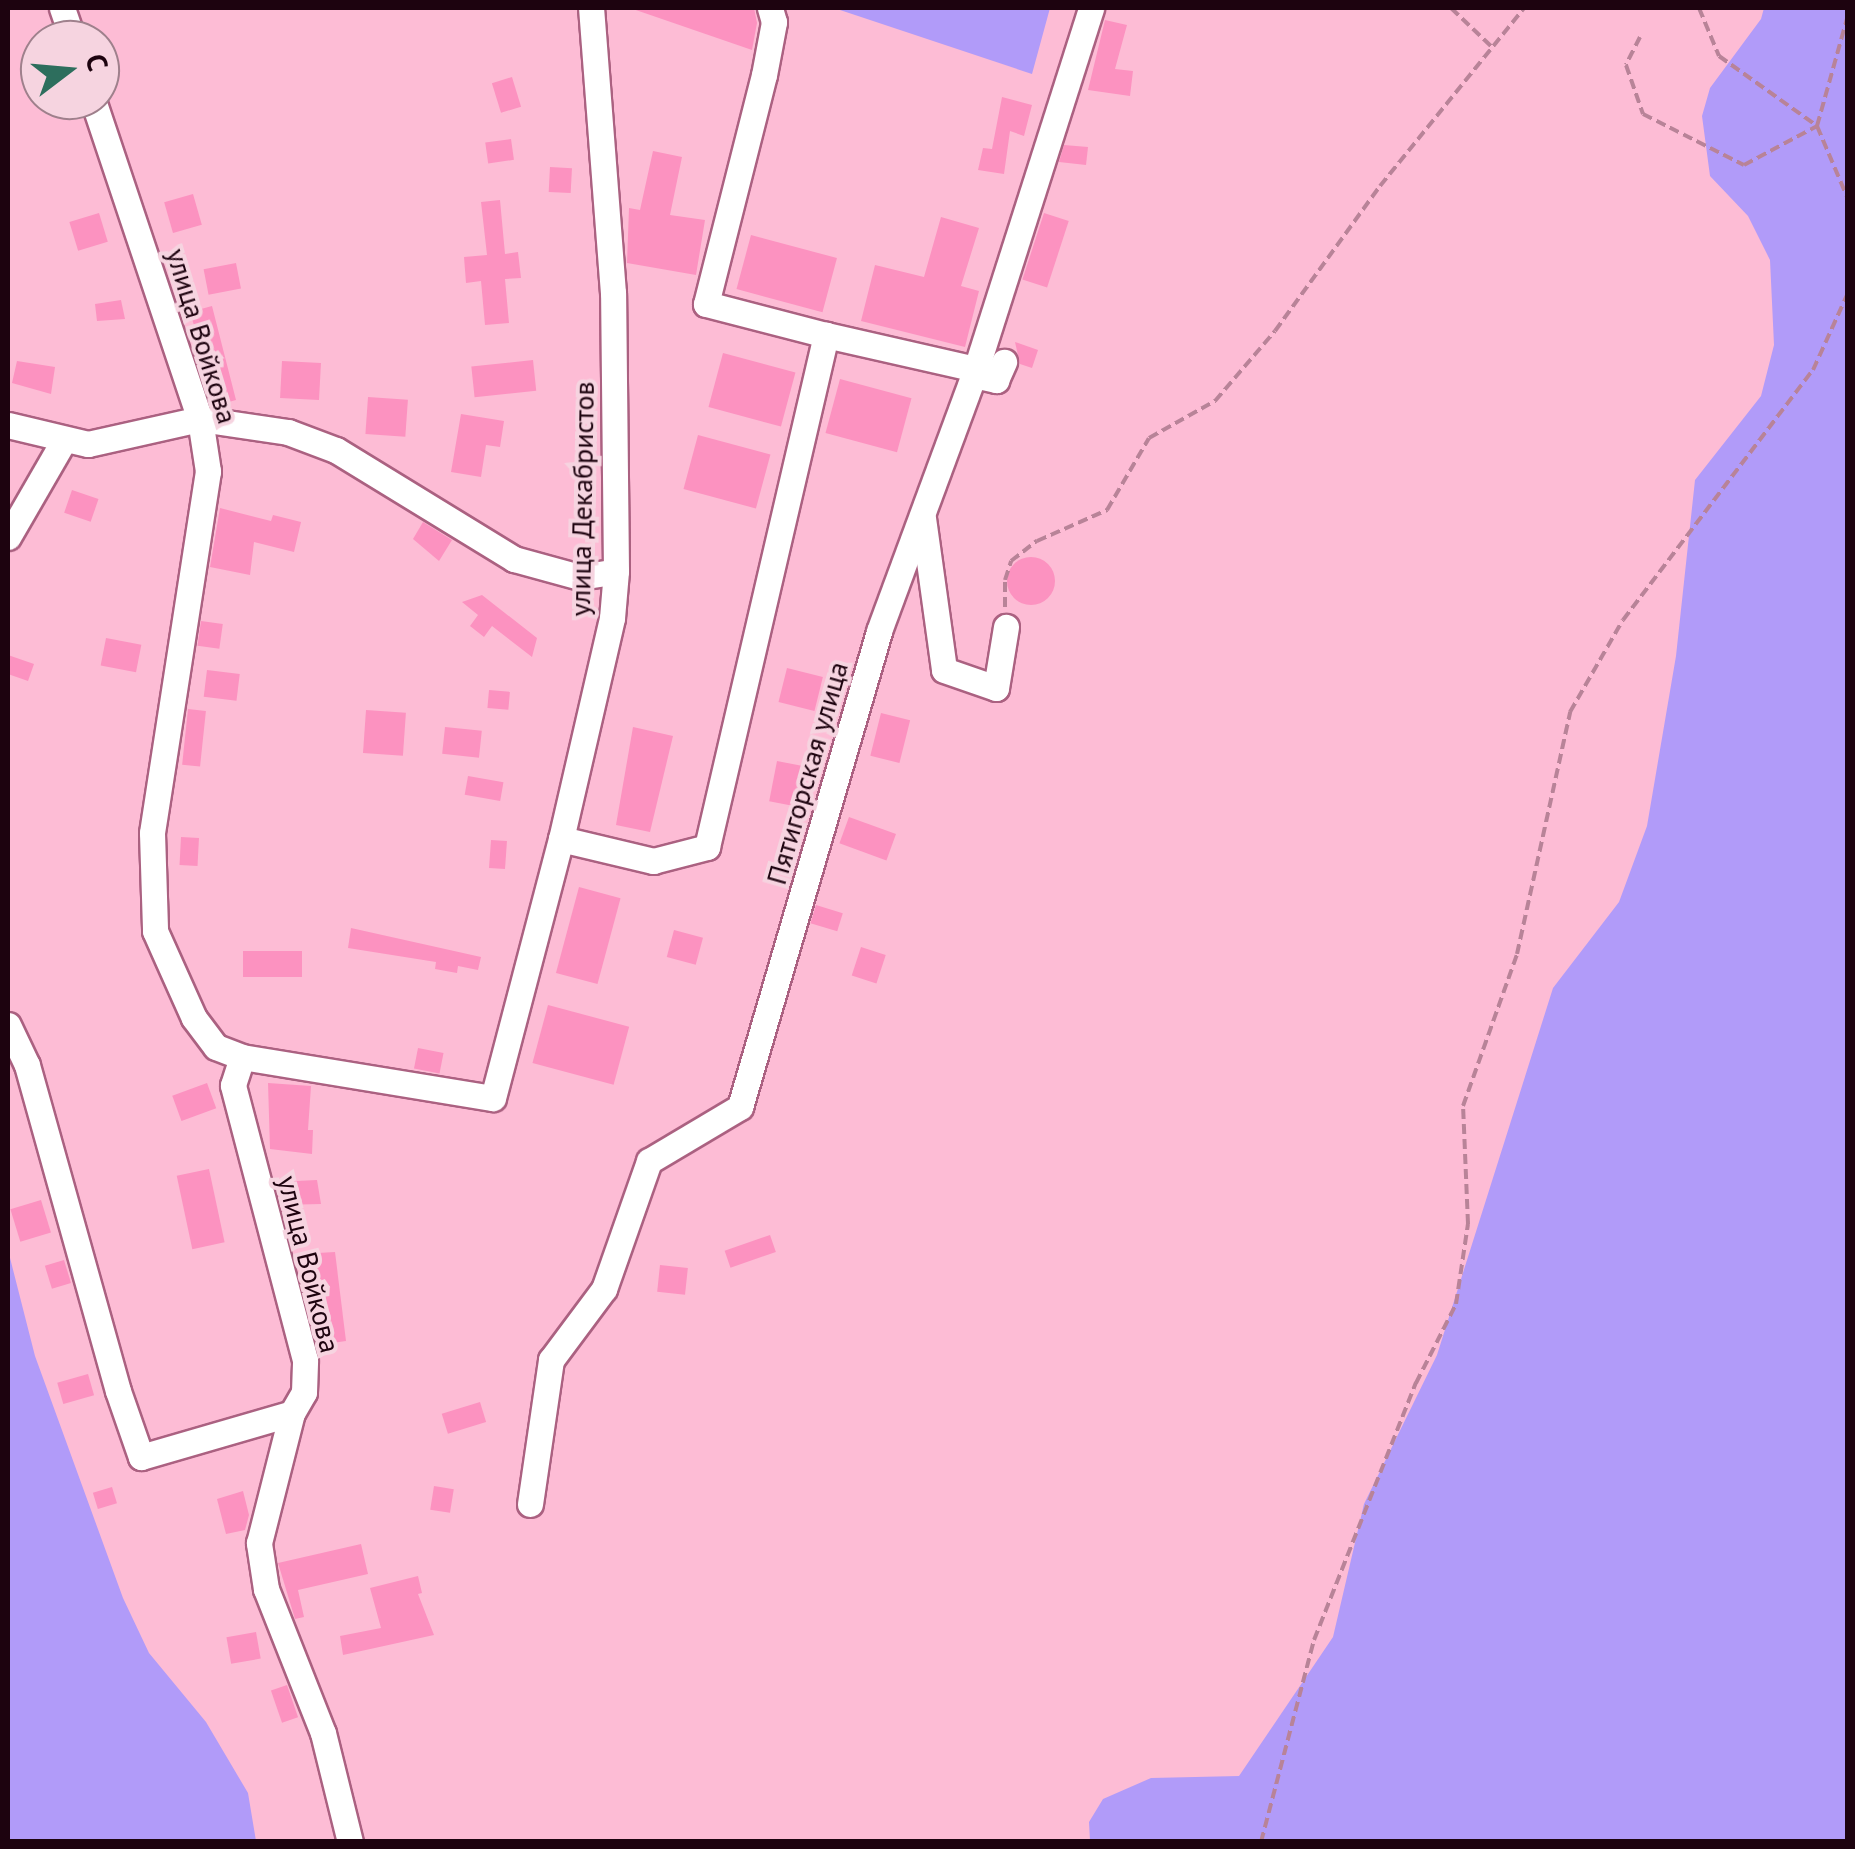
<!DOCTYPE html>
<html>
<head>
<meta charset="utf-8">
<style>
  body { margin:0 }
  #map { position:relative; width:1855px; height:1849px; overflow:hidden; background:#fdbcd5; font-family:"PT Sans",sans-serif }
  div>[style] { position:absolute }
  .green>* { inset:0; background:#b19bf9 }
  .building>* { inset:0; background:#fc92c0; transform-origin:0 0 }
  .round { border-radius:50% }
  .path>* { height:4px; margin-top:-2px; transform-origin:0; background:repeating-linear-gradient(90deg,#b88398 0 10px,transparent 0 15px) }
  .roads { filter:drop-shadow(2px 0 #ab6181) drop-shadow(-2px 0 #ab6181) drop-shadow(0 2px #ab6181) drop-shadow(0 -2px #ab6181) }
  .minor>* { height:25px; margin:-12.5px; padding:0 12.5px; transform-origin:12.5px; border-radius:12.5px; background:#fff }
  span { translate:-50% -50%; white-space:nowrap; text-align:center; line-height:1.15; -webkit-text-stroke:8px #f6d4e0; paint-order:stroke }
  .street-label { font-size:28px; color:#1d030f }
  .frame { position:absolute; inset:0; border:10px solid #1d030f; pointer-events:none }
  .north { position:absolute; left:20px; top:20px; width:100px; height:100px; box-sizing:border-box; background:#f6d4e0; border:2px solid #9f808c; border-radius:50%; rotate:74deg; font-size:28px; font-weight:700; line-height:40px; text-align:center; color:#1d030f }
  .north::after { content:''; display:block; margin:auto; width:35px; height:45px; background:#2d6e5d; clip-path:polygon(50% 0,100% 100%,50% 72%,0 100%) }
</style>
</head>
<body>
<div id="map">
  <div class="green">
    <div style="clip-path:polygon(834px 8px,1050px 8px,1032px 74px)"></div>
    <div style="clip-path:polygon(1764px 8px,1848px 8px,1847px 1841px,1090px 1841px,1089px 1822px,1103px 1799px,1151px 1778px,1239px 1776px,1333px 1637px,1364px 1504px,1437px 1355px,1553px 988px,1619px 902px,1647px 826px,1676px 656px,1695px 480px,1761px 396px,1774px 345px,1770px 260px,1748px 216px,1710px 176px,1702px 116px,1710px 88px,1761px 19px)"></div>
    <div style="clip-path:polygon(8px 1250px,35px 1356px,123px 1598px,149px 1653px,206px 1722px,248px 1793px,256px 1841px,8px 1841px)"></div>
  </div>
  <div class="building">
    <div style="clip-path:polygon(630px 8px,754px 8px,757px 23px,752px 50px)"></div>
    <div style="clip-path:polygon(1105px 20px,1127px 25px,1115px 69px,1133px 71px,1130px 96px,1088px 90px)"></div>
    <div style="left:512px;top:77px;width:31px;height:21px;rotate:73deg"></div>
    <div style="clip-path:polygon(1002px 97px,1032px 105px,1024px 136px,1010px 131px,1004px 174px,978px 170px,983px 148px,992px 149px)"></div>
    <div style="left:511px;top:139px;width:21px;height:26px;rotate:82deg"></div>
    <div style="clip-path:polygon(1064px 145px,1088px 147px,1086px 165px,1059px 162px)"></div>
    <div style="clip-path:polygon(653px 151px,682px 157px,670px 215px,705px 220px,696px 275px,627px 263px,629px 208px,640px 210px)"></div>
    <div style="left:550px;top:167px;width:22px;height:25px;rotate:3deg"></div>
    <div style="left:193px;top:194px;width:32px;height:30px;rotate:74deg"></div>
    <div style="clip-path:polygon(500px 200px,505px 254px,518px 252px,521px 278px,505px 279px,509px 323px,485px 325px,481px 281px,466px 283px,464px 257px,487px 255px,481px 202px)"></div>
    <div style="left:99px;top:213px;width:30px;height:31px;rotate:73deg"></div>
    <div style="left:1044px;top:213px;width:26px;height:70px;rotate:18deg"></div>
    <div style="clip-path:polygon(941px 217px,979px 228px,961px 286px,979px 291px,965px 347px,861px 321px,875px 265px,924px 277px)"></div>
    <div style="left:751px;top:235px;width:89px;height:56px;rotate:15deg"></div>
    <div style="left:236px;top:263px;width:26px;height:33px;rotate:79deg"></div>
    <div style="clip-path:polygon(121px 300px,125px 319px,97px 321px,95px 304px)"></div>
    <div style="clip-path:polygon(212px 306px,236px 400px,218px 405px,212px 404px,199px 364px,205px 362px,190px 312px)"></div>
    <div style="clip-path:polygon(1015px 342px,1038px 350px,1032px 368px,1020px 364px)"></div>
    <div style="left:723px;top:353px;width:75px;height:56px;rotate:15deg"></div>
    <div style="left:533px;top:360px;width:31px;height:62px;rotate:84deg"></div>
    <div style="clip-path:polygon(17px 361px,55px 367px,51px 394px,12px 383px)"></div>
    <div style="left:282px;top:361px;width:39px;height:37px;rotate:3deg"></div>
    <div style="left:840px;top:379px;width:74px;height:56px;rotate:15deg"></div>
    <div style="left:368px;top:397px;width:40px;height:37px;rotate:4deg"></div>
    <div style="clip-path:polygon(461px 414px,504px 421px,500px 447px,486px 445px,481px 477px,451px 472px)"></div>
    <div style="left:698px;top:435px;width:75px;height:56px;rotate:15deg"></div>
    <div style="left:72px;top:490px;width:28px;height:24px;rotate:19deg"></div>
    <div style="clip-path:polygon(220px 508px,271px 521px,273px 515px,301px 522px,294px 552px,254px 542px,250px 575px,210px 567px)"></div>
    <div style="clip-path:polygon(423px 522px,452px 540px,439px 561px,413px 539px)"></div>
    <div class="round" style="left:1007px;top:557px;width:48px;height:48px"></div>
    <div style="clip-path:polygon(482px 595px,537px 638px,532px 657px,492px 626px,484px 637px,470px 626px,478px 615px,462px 602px)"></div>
    <div style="left:201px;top:621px;width:22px;height:25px;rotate:8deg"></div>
    <div style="left:106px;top:638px;width:36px;height:28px;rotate:11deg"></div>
    <div style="clip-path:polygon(8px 655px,34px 664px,28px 681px,8px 674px)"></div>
    <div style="left:787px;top:668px;width:37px;height:35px;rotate:14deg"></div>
    <div style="left:207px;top:670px;width:33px;height:27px;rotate:7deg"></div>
    <div style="left:489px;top:690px;width:21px;height:18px;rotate:5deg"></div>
    <div style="left:188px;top:709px;width:18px;height:56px;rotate:6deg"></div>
    <div style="left:366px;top:710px;width:40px;height:43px;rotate:4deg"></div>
    <div style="left:881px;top:713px;width:30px;height:44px;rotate:14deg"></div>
    <div style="left:445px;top:727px;width:37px;height:27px;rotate:6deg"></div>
    <div style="clip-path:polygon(633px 727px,673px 736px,650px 832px,616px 825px)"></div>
    <div style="left:777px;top:761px;width:33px;height:41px;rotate:11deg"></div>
    <div style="left:468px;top:776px;width:36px;height:19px;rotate:10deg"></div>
    <div style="left:849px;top:817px;width:50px;height:28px;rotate:20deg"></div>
    <div style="left:181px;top:837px;width:18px;height:28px;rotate:3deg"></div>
    <div style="left:491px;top:840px;width:16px;height:28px;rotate:4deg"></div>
    <div style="left:579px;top:887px;width:43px;height:89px;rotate:15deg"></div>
    <div style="left:816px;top:905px;width:28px;height:19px;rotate:17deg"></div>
    <div style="clip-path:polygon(351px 928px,481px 957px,478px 970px,458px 966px,457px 973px,435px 969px,436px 962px,348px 948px)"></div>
    <div style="left:674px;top:930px;width:30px;height:28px;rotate:15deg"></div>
    <div style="left:861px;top:947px;width:26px;height:30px;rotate:18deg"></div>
    <div style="left:243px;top:951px;width:59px;height:26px"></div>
    <div style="left:548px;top:1005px;width:84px;height:60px;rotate:15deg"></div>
    <div style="left:418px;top:1048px;width:26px;height:21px;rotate:11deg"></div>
    <div style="left:207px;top:1083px;width:27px;height:37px;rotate:70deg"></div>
    <div style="clip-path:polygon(268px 1083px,311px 1086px,308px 1130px,313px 1130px,312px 1154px,270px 1149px)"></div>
    <div style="left:209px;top:1169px;width:75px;height:33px;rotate:78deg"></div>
    <div style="clip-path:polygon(317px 1180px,321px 1204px,281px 1205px,275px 1182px)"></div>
    <div style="left:41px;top:1200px;width:34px;height:32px;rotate:73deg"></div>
    <div style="left:770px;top:1235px;width:18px;height:48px;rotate:71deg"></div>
    <div style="clip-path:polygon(335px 1252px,346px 1341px,318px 1345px,304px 1290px,300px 1254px)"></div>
    <div style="left:64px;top:1260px;width:24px;height:20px;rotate:73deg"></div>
    <div style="left:660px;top:1265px;width:28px;height:27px;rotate:6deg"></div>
    <div style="left:88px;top:1374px;width:22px;height:32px;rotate:74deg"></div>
    <div style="left:480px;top:1402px;width:21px;height:40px;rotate:73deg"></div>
    <div style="left:434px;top:1486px;width:20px;height:24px;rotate:9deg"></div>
    <div style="left:112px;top:1487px;width:17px;height:20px;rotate:73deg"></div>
    <div style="clip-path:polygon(243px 1491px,249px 1515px,245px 1530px,226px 1534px,217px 1499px)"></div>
    <div style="clip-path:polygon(361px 1544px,368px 1574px,298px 1590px,304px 1617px,295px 1619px,278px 1563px)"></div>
    <div style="clip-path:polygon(418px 1576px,422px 1593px,418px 1594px,434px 1635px,343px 1655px,340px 1636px,381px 1628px,370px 1588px)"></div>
    <div style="left:256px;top:1632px;width:27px;height:30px;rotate:80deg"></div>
    <div style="left:287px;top:1685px;width:34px;height:17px;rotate:71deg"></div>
  </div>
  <div class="path">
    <div style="left:1451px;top:8px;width:58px;rotate:43.6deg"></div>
    <div style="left:1699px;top:8px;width:52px;rotate:67.4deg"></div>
    <div style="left:1719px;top:56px;width:120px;rotate:35.5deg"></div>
    <div style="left:1817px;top:126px;width:79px;rotate:67deg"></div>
    <div style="left:1640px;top:37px;width:31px;rotate:117deg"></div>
    <div style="left:1626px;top:65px;width:52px;rotate:70.9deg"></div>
    <div style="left:1643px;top:114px;width:113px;rotate:26.8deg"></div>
    <div style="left:1744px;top:165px;width:83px;rotate:-28.1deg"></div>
    <div style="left:1817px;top:126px;width:115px;rotate:-74.4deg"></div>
    <div style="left:1005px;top:607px;width:27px;rotate:-90deg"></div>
    <div style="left:1005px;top:580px;width:20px;rotate:-72deg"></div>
    <div style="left:1011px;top:561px;width:33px;rotate:-38deg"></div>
    <div style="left:1037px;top:541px;width:77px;rotate:-23.9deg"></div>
    <div style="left:1107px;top:510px;width:83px;rotate:-59.7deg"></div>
    <div style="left:1149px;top:438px;width:76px;rotate:-29.3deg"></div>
    <div style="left:1215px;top:401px;width:92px;rotate:-49.4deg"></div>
    <div style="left:1275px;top:331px;width:179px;rotate:-54.1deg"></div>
    <div style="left:1380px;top:186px;width:229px;rotate:-51deg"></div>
    <div style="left:1261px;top:1842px;width:209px;rotate:-75.3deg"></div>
    <div style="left:1314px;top:1640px;width:277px;rotate:-68.4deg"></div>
    <div style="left:1416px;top:1383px;width:89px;rotate:-63.1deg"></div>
    <div style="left:1456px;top:1304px;width:81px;rotate:-81.5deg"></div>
    <div style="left:1468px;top:1224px;width:118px;rotate:-92.4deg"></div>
    <div style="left:1463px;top:1106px;width:161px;rotate:-70.4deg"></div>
    <div style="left:1517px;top:954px;width:248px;rotate:-77.6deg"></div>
    <div style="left:1570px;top:712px;width:106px;rotate:-60.1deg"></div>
    <div style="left:1623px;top:620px;width:314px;rotate:-52.8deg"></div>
    <div style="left:1813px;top:370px;width:85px;rotate:-65.6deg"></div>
  </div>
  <div class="roads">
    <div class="minor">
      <div style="left:62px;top:8px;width:34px;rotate:71deg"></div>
      <div style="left:93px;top:100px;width:336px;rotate:71.5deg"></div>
      <div style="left:200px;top:419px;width:53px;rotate:81.3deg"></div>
      <div style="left:208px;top:471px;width:366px;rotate:98.8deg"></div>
      <div style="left:152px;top:833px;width:98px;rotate:88.2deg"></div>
      <div style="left:155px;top:931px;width:95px;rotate:65.9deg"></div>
      <div style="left:194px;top:1018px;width:36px;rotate:53deg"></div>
      <div style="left:216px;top:1047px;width:28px;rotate:21deg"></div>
      <div style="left:826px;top:335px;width:154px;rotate:12.8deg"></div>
      <div style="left:974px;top:375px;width:23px;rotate:13deg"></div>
      <div style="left:996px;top:380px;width:20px;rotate:-66deg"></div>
      <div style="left:8px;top:425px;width:82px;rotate:13.4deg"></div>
      <div style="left:88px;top:444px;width:115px;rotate:-12.6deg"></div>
      <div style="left:200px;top:419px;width:89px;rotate:8.4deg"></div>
      <div style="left:288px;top:432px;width:51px;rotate:20.6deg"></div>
      <div style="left:336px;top:450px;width:209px;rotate:31.5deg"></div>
      <div style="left:514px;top:559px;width:68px;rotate:15.3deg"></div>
      <div style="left:580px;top:577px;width:36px;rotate:-9deg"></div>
      <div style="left:923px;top:518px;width:153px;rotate:82.1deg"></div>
      <div style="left:944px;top:670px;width:55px;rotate:19.1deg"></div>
      <div style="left:996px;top:688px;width:62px;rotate:-80.7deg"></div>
      <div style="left:8px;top:537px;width:112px;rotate:-60deg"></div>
      <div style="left:561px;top:839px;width:95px;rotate:13.4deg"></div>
      <div style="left:653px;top:861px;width:56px;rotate:-14.5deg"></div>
      <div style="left:707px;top:847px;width:526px;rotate:-76.92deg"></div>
      <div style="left:826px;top:335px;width:124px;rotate:-165.5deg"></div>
      <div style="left:706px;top:304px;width:236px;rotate:-75.8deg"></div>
      <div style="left:764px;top:75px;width:54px;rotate:-79.3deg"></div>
      <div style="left:774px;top:22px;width:15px;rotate:-106deg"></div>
      <div style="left:8px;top:1025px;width:44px;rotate:64.6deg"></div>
      <div style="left:27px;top:1065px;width:338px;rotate:74.4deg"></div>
      <div style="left:118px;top:1391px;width:70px;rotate:70.8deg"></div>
      <div style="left:141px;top:1457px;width:157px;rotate:-16.2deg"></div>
      <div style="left:530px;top:1504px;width:146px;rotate:-81.7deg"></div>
      <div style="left:551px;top:1360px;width:89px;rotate:-53.3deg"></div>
      <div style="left:604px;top:1289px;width:136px;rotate:-70.6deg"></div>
      <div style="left:649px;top:1161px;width:106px;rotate:-30.7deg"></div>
      <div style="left:740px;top:1107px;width:496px;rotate:-73.7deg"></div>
      <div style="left:879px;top:631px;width:279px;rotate:-69.7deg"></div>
      <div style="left:976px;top:369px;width:379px;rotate:-72.3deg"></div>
      <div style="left:350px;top:1842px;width:112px;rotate:-103.9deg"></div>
      <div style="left:323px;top:1733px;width:155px;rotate:-111.6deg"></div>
      <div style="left:266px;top:1589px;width:47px;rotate:-98.7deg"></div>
      <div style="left:259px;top:1543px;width:134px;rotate:-75.8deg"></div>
      <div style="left:292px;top:1413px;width:24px;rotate:-60deg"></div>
      <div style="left:304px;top:1392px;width:32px;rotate:-88deg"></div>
      <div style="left:305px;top:1360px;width:284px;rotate:-104.7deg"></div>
      <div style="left:233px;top:1085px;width:29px;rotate:-72deg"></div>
      <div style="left:242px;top:1057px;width:254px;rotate:9.3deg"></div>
      <div style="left:493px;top:1098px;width:268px;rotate:-75.3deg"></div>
      <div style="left:561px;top:839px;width:227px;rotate:-77deg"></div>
      <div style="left:612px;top:618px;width:47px;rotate:-85.1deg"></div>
      <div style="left:616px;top:571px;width:278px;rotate:-90.6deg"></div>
      <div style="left:613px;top:293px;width:286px;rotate:-94.4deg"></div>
    </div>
  </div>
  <div class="street-label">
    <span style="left:202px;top:336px;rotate:73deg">улица Войкова</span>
    <span style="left:582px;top:499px;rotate:-89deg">улица Декабристов</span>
    <span style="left:807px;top:773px;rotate:-74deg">Пятигорская улица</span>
    <span style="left:309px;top:1264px;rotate:76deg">улица Войкова</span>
  </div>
  <div class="frame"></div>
  <div class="north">С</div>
</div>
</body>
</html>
